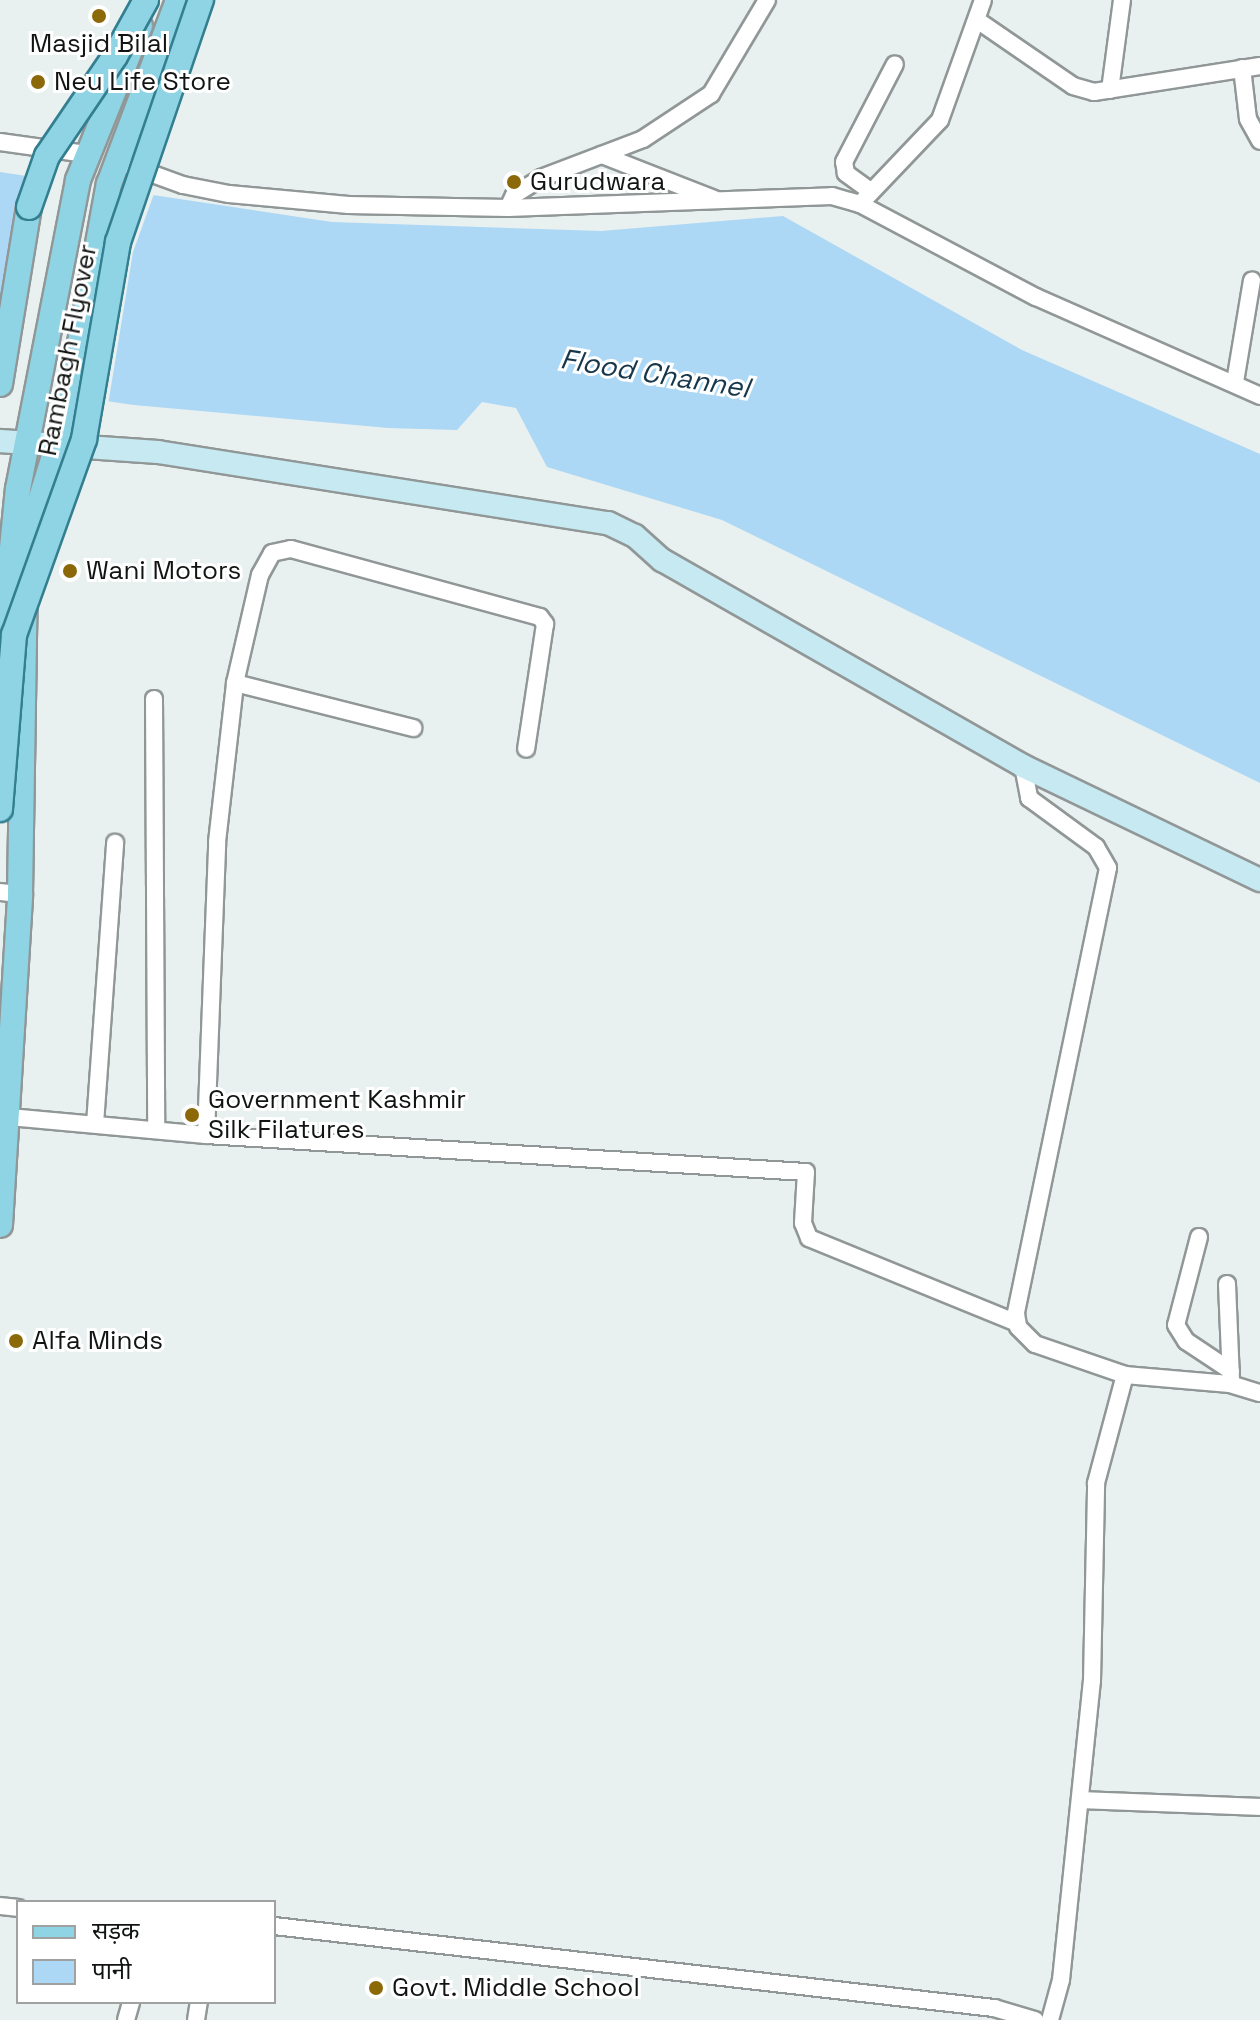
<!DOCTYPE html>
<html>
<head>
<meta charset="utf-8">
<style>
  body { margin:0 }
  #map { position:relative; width:1260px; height:2020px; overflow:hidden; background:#e9f0f0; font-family:"Space Grotesk","Noto Sans Devanagari",sans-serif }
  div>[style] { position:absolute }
  .water>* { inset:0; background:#acd8f5 }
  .pier>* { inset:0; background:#e9f0f0 }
  .roads { filter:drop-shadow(2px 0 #919797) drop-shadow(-2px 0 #919797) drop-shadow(0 2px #919797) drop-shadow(0 -2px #919797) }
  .minor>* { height:16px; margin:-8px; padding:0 8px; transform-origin:8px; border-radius:8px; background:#fff }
  .secondary>* { height:22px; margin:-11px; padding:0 11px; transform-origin:11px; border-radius:11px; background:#c7eaf2 }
  .primary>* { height:24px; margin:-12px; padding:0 12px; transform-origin:12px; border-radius:12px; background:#8fd4e5 }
  .bridges { filter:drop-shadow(2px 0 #337f90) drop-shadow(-2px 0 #337f90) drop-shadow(0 2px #337f90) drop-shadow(0 -2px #337f90) }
  .primary-bridge>* { height:24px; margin:-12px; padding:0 12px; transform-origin:12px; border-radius:12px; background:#8fd4e5 }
  .dots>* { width:22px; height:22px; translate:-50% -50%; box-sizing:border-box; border:4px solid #fff; border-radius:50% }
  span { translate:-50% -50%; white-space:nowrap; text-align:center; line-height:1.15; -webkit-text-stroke:6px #fff; paint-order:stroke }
  .poi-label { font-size:26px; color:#121414 }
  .left { translate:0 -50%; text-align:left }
  .street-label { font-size:26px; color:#121414 }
  .water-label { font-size:28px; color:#16374b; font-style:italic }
  .legend { position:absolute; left:16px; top:1900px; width:260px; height:104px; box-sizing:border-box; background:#fff; border:2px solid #a0a1a1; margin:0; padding:10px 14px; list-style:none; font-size:24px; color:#121414 }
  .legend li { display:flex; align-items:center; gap:16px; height:40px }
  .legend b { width:40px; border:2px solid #a0a1a1 }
</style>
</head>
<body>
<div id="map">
  <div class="water">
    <div style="clip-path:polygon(0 172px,332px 222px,601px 231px,783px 216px,1022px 350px,1260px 454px,1260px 783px,722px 520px,547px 467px,516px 408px,482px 402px,457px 430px,388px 428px,134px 405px,0 386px)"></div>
  </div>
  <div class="pier">
    <div style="clip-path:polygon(35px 173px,155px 191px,133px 252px,108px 405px,0 390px)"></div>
  </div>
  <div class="roads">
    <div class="minor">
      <div style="left:977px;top:20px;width:116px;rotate:34.5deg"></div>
      <div style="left:1073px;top:86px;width:22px;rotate:16deg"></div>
      <div style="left:1094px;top:92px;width:168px;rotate:-8.9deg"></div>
      <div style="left:1242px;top:68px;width:51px;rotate:83.3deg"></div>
      <div style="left:1248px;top:119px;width:25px;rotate:61deg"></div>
      <div style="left:1110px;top:90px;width:91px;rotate:-82.4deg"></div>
      <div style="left:0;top:142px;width:87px;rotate:7.9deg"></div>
      <div style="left:602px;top:155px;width:120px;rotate:21.4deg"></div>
      <div style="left:117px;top:161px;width:70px;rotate:20deg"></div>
      <div style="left:183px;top:185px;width:47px;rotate:11.1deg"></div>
      <div style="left:229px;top:194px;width:120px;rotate:5.3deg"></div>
      <div style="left:348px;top:205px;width:160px;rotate:1.1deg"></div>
      <div style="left:508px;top:208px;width:324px;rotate:-2.1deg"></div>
      <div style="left:832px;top:196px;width:29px;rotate:16deg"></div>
      <div style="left:860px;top:204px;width:199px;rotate:27.9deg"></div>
      <div style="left:1036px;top:297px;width:245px;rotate:23.8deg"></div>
      <div style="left:869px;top:190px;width:29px;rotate:-144deg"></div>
      <div style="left:846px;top:173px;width:11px;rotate:-100deg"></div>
      <div style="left:844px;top:162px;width:110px;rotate:-62.5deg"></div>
      <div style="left:860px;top:204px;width:116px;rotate:-46.4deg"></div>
      <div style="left:940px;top:120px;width:127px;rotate:-70.3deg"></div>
      <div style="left:508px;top:208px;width:14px;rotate:-65deg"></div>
      <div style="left:514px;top:195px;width:32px;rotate:-32deg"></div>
      <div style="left:541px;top:178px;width:109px;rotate:-20.9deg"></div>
      <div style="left:643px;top:139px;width:82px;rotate:-33.5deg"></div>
      <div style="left:711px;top:94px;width:109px;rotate:-59.2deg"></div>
      <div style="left:1235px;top:382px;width:103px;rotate:-80.5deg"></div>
      <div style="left:235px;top:683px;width:184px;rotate:14.2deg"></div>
      <div style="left:154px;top:699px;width:431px;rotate:89.7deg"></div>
      <div style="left:1023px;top:766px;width:33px;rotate:79deg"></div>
      <div style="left:1029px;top:798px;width:83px;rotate:36.2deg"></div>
      <div style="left:1096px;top:847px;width:24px;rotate:60deg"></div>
      <div style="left:1108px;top:868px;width:454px;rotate:101.7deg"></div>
      <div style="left:1016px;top:1313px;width:14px;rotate:82deg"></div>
      <div style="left:1018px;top:1327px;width:24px;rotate:45deg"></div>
      <div style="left:1035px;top:1344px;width:95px;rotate:19deg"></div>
      <div style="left:1125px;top:1375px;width:105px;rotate:4.9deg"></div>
      <div style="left:1230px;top:1384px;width:31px;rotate:17deg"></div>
      <div style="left:0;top:892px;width:20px;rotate:6deg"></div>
      <div style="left:9px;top:1117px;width:198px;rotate:5.2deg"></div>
      <div style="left:206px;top:1135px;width:601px;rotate:3.53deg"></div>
      <div style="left:806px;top:1172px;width:51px;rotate:93.4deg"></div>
      <div style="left:803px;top:1223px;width:16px;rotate:68deg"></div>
      <div style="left:809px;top:1238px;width:225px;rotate:22.2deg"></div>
      <div style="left:95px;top:1124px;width:282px;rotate:-85.9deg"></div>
      <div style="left:206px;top:1135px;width:293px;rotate:-87.8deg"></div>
      <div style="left:217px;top:842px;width:160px;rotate:-83.5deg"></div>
      <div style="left:235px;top:683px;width:111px;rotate:-77deg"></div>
      <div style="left:260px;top:575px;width:25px;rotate:-61deg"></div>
      <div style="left:272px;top:553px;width:19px;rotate:-12deg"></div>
      <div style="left:291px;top:549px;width:258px;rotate:15.3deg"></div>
      <div style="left:540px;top:617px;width:9px;rotate:54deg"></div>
      <div style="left:545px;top:624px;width:126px;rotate:98.6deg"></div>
      <div style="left:1199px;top:1237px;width:91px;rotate:104.6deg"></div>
      <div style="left:1176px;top:1325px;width:19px;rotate:58deg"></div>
      <div style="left:1186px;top:1341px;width:54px;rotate:33.7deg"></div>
      <div style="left:1227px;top:1284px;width:94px;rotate:87.6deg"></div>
      <div style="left:1081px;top:1800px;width:179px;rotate:2.2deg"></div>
      <div style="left:0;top:1906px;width:18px;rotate:6deg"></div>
      <div style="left:274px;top:1926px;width:725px;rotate:6.5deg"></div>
      <div style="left:994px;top:2008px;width:43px;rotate:16.3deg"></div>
      <div style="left:126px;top:2020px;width:19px;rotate:-74deg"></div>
      <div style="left:196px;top:2020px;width:18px;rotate:-81deg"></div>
      <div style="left:1050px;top:2020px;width:41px;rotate:-74.6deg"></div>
      <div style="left:1061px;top:1980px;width:301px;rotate:-84.1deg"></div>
      <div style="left:1092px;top:1681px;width:198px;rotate:-88.8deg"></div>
      <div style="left:1096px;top:1483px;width:112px;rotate:-75deg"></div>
    </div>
    <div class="secondary">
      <div style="left:0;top:441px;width:158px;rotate:4deg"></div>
      <div style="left:158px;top:452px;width:456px;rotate:9deg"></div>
      <div style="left:608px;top:523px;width:30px;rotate:26deg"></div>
      <div style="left:635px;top:536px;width:36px;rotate:42deg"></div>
      <div style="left:662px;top:560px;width:416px;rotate:29.7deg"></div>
      <div style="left:1023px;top:766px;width:263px;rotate:25.7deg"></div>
    </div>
    <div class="primary">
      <div style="left:0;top:384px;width:179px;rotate:-80.7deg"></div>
      <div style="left:1px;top:658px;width:170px;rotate:-84.3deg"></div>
      <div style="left:18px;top:489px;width:315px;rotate:-79deg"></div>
      <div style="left:78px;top:180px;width:166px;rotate:-68.1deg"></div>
      <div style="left:0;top:1225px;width:332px;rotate:-86.5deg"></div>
      <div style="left:20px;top:894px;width:303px;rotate:-89.1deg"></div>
      <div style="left:25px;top:591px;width:64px;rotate:-83.8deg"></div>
      <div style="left:32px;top:527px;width:118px;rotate:-72.8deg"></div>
      <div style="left:67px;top:414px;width:234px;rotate:-79.7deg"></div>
      <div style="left:109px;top:184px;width:197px;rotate:-69.4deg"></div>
    </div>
  </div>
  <div class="bridges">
    <div class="primary-bridge">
      <div style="left:29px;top:207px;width:54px;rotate:-70.6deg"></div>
      <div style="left:47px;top:156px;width:121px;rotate:-55.8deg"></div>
      <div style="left:115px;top:56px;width:64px;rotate:-61deg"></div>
      <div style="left:0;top:809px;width:175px;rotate:-85.4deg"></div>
      <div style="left:14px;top:635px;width:208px;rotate:-70.3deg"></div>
      <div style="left:84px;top:439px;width:200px;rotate:-80.2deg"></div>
      <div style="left:118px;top:242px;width:256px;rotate:-71.1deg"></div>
    </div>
  </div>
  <div class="dots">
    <div style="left:99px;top:16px;background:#8b6808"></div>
    <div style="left:38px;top:82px;background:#8b6808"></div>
    <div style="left:514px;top:182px;background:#8b6808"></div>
    <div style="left:70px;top:571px;background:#8b6808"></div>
    <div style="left:192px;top:1115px;background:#8b6808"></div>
    <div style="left:16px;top:1341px;background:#8b6808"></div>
    <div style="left:376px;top:1988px;background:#8b6808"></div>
  </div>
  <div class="poi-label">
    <span style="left:99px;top:44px">Masjid Bilal</span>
    <span class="left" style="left:54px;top:82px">Neu Life Store</span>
    <span class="left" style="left:530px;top:182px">Gurudwara</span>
    <span class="left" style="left:86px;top:571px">Wani Motors</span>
    <span class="left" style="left:208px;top:1115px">Government Kashmir<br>Silk Filatures</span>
    <span class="left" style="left:32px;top:1341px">Alfa Minds</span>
    <span class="left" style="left:392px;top:1988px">Govt. Middle School</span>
  </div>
  <div class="street-label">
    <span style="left:68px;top:350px;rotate:-79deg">Rambagh Flyover</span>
  </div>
  <div class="water-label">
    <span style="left:655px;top:373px;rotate:9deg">Flood Channel</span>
  </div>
  <ul class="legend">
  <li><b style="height:10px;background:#8fd4e5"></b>सड़क</li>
  <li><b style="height:22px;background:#acd8f5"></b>पानी</li>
  </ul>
</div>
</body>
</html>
